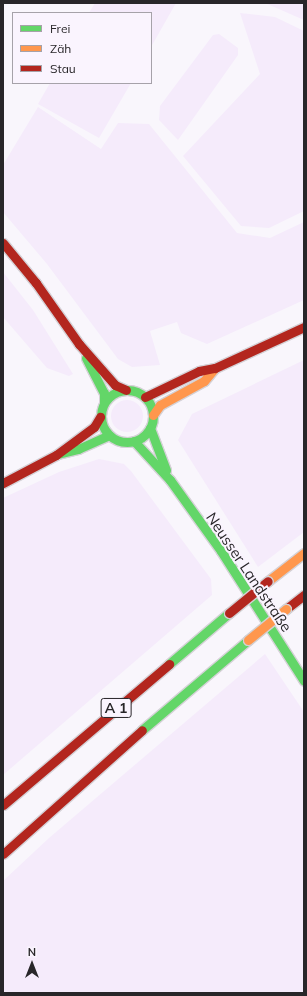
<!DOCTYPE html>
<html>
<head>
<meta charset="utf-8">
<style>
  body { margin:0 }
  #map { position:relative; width:307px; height:996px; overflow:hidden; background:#f9f6fc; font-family:Mulish,sans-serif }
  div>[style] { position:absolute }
  .green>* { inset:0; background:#f5ebfb }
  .round { border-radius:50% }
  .roads { filter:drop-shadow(1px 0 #d5d2d7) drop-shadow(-1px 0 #d5d2d7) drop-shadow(0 1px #d5d2d7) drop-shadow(0 -1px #d5d2d7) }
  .fast>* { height:9px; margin:-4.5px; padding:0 4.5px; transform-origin:4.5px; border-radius:4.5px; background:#63d668 }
  .fast>.ring { margin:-4.5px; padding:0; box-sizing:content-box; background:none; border:9px solid #63d668; border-radius:50% }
  .slow>* { height:9px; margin:-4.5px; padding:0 4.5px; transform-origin:4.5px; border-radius:4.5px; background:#ff974d }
  .jam>* { height:9px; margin:-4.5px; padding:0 4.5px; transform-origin:4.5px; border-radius:4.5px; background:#b3261e }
  .bridges { filter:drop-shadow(1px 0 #d2d0d3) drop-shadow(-1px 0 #d2d0d3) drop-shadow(0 1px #d2d0d3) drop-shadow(0 -1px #d2d0d3) }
  .slow-bridge>* { height:9px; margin:-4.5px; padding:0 4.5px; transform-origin:4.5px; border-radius:4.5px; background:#ff974d }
  .jam-bridge>* { height:9px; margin:-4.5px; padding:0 4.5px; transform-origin:4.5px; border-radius:4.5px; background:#b3261e }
  span { translate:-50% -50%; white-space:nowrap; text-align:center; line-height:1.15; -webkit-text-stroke:4px #faf4fe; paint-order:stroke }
  .shield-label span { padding:1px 3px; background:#faf4fe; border:1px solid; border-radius:3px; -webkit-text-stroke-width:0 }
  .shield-label { font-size:14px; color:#282629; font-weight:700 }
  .street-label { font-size:15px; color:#282629 }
  .frame { position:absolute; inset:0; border:4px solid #282629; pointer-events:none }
  .legend { position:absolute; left:12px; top:12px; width:140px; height:72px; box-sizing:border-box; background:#faf4fe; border:1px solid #a6a2a9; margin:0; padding:5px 7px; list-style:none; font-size:12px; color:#282629 }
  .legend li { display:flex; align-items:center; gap:8px; height:20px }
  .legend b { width:20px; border:1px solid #a6a2a9 }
  .north { position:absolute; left:12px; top:944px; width:40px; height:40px; -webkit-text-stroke:3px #faf4fe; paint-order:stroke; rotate:0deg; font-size:11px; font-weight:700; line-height:16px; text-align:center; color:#282629 }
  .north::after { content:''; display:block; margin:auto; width:14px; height:18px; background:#282629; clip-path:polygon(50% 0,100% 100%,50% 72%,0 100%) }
</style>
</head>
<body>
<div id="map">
  <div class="green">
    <div style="clip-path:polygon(95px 3px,176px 3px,151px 47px,151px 13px,89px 13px)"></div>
    <div style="clip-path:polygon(265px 3px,304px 3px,304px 20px)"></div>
    <div style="clip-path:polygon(240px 13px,275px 17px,304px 31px,304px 211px,269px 228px,241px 226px,183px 156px,260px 74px)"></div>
    <div style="clip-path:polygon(219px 34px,238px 48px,238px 55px,178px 140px,159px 120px,160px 106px,213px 35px)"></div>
    <div style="clip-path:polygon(50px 83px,131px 83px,99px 138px,38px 104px)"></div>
    <div style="clip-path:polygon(38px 107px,101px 149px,118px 123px,149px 124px,237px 233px,270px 238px,304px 222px,304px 300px,207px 344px,181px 333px,177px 322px,150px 331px,160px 365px,132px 367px,118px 359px,47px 264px,3px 212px,3px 165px)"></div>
    <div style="clip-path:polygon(3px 272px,33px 310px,73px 374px,69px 376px,47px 368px,3px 317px)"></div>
    <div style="clip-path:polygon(304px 360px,304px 532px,258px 567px,178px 440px,192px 414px)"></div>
    <div class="round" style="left:111px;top:400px;width:32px;height:32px"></div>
    <div style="clip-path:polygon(99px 459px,124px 464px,131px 471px,211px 579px,212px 595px,3px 775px,3px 498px,59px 472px)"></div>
    <div style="clip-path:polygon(265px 654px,304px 712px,304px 993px,3px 993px,3px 881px,49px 838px)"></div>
  </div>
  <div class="roads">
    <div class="fast">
      <div style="left:86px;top:358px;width:39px;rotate:63deg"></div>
      <div style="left:104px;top:393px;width:10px;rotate:90deg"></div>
      <div class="ring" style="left:101px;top:390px;width:43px;height:43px"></div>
      <div style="left:150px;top:428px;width:45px;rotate:69.1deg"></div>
      <div style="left:134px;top:441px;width:53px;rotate:47.3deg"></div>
      <div style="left:170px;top:480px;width:87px;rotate:54.3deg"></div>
      <div style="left:221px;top:551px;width:154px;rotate:57.4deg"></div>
      <div style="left:58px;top:454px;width:21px;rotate:-14deg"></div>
      <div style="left:78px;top:449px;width:34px;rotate:-24deg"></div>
      <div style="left:169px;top:664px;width:79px;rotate:-40.4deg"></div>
      <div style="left:142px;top:730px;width:139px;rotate:-40.3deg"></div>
    </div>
    <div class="slow">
      <div style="left:153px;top:415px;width:12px;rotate:-55deg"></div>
      <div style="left:160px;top:405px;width:50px;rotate:-28.6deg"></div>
      <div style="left:204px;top:381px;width:17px;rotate:-50deg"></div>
      <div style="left:268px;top:581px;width:46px;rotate:-37.9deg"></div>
    </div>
    <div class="jam">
      <div style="left:3px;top:243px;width:52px;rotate:50.5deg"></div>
      <div style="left:36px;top:283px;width:75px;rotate:54.8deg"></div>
      <div style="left:79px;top:344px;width:55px;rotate:48.7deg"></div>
      <div style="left:115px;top:385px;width:12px;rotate:24deg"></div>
      <div style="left:145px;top:397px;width:60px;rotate:-25.7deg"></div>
      <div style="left:199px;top:371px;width:16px;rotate:-11deg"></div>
      <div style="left:215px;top:368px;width:98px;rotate:-24.7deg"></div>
      <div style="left:3px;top:483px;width:60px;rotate:-27.8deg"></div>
      <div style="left:56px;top:455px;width:47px;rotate:-36.4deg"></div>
      <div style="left:94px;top:427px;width:12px;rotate:-59deg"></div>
      <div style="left:286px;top:609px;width:23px;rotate:-38deg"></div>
      <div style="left:3px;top:805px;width:218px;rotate:-40.3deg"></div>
      <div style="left:3px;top:854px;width:186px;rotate:-41.7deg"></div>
    </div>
  </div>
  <div class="bridges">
    <div class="slow-bridge">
      <div style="left:248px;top:640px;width:49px;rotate:-39.2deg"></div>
    </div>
    <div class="jam-bridge">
      <div style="left:229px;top:613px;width:50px;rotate:-39.4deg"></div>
    </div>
  </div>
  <div class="shield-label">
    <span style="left:116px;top:708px">A 1</span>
  </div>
  <div class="street-label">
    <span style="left:249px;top:572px;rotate:56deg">Neusser Landstraße</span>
  </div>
  <div class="frame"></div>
  <ul class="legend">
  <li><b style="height:5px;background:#63d668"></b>Frei</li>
  <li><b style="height:5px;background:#ff974d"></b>Zäh</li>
  <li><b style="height:5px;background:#b3261e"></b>Stau</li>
  </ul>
  <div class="north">N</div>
</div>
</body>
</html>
